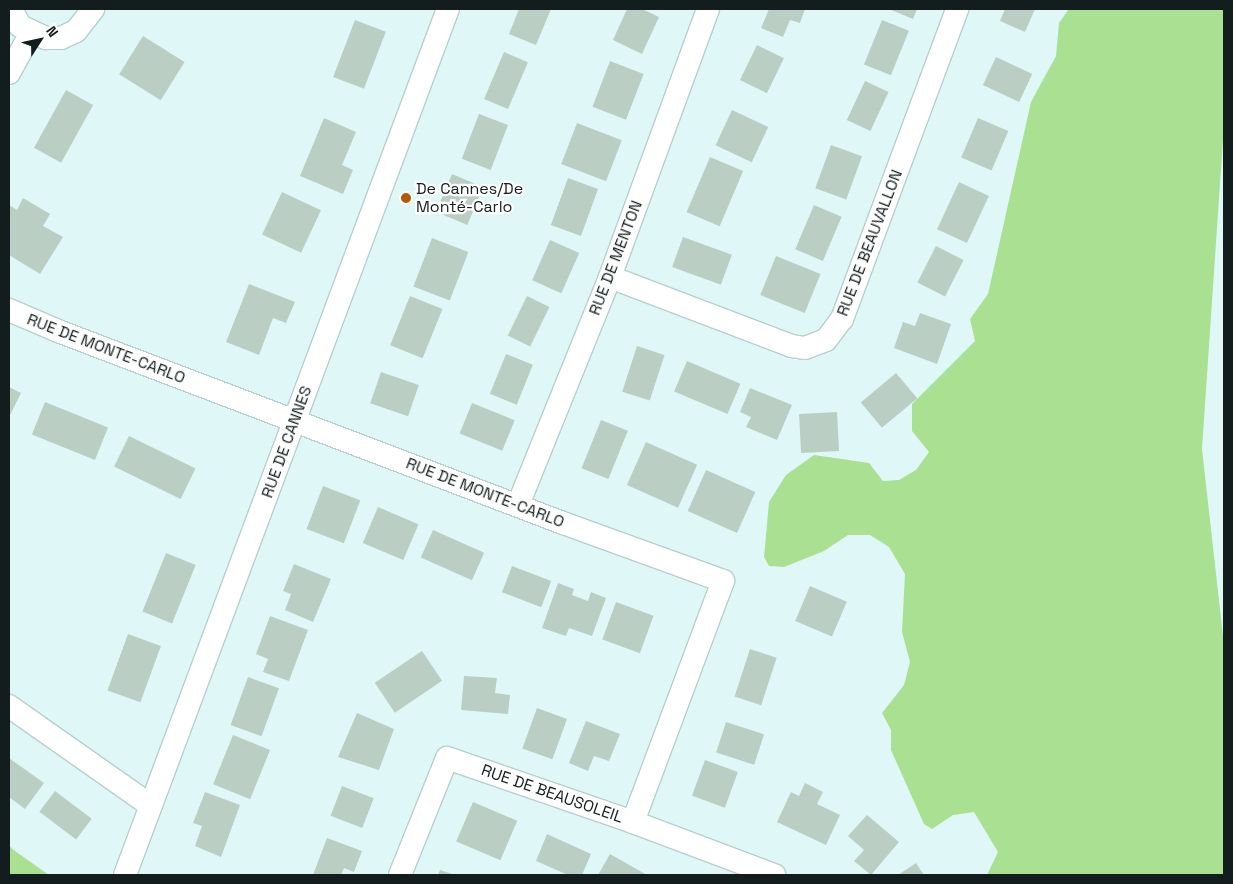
<!DOCTYPE html>
<html>
<head>
<meta charset="utf-8">
<style>
  body { margin:0 }
  #map { position:relative; width:1233px; height:884px; overflow:hidden; background:#dff8f7; font-family:"Space Grotesk",sans-serif }
  div>[style] { position:absolute }
  .green>* { inset:0; background:#a9e092 }
  .building>* { inset:0; background:#bacec4; transform-origin:0 0 }
  .roads { filter:drop-shadow(1px 0 #b7cfce) drop-shadow(-1px 0 #b7cfce) drop-shadow(0 1px #b7cfce) drop-shadow(0 -1px #b7cfce) }
  .minor>* { height:22px; margin:-11px; padding:0 11px; transform-origin:11px; border-radius:11px; background:#fff }
  .dots>* { width:14px; height:14px; translate:-50% -50%; box-sizing:border-box; border:2px solid #fff; border-radius:50% }
  span { translate:-50% -50%; white-space:nowrap; text-align:center; line-height:1.15; -webkit-text-stroke:4.5px #fff; paint-order:stroke }
  .poi-label { font-size:16px; color:#141d1d }
  .left { translate:0 -50%; text-align:left }
  .street-label { font-size:16px; color:#141d1d }
  .frame { position:absolute; inset:0; border:10px solid #141d1d; pointer-events:none }
  .north { position:absolute; left:15px; top:15px; width:50px; height:50px; -webkit-text-stroke:4px #fff; paint-order:stroke; rotate:55deg; font-size:14px; font-weight:700; line-height:20px; text-align:center; color:#141d1d }
  .north::after { content:''; display:block; margin:auto; width:18px; height:22px; background:#141d1d; clip-path:polygon(50% 0,100% 100%,50% 72%,0 100%) }
</style>
</head>
<body>
<div id="map">
  <div class="green">
    <div style="clip-path:polygon(1069px 9px,1224px 9px,1224px 125px,1202px 449px,1224px 645px,1224px 875px,987px 875px,998px 852px,974px 812px,953px 815px,932px 829px,924px 824px,891px 750px,891px 730px,882px 713px,904px 685px,910px 662px,902px 632px,905px 574px,889px 547px,870px 535px,848px 535px,824px 551px,784px 567px,769px 566px,764px 557px,769px 502px,786px 475px,814px 455px,869px 463px,883px 481px,899px 480px,916px 470px,929px 452px,912px 431px,912px 404px,975px 341px,970px 319px,988px 294px,1031px 102px,1056px 56px,1059px 23px)"></div>
    <div style="clip-path:polygon(9px 846px,15px 851px,49px 875px,9px 875px)"></div>
  </div>
  <div class="building">
    <div style="clip-path:polygon(519px 9px,551px 9px,536px 45px,509px 34px)"></div>
    <div style="clip-path:polygon(627px 9px,642px 9px,659px 17px,642px 54px,613px 40px)"></div>
    <div style="clip-path:polygon(769px 9px,805px 9px,800px 23px,790px 20px,783px 37px,761px 28px)"></div>
    <div style="clip-path:polygon(889px 9px,917px 9px,913px 19px)"></div>
    <div style="clip-path:polygon(1005px 9px,1035px 9px,1025px 32px,1000px 21px)"></div>
    <div style="left:355px;top:20px;width:33px;height:61px;rotate:21deg"></div>
    <div style="left:882px;top:20px;width:29px;height:48px;rotate:22deg"></div>
    <div style="left:143px;top:36px;width:49px;height:45px;rotate:32deg"></div>
    <div style="left:757px;top:45px;width:30px;height:39px;rotate:26deg"></div>
    <div style="left:504px;top:52px;width:26px;height:51px;rotate:23deg"></div>
    <div style="left:996px;top:57px;width:40px;height:31px;rotate:25deg"></div>
    <div style="left:610px;top:61px;width:36px;height:49px;rotate:21deg"></div>
    <div style="left:865px;top:81px;width:26px;height:43px;rotate:25deg"></div>
    <div style="left:66px;top:90px;width:31px;height:66px;rotate:29deg"></div>
    <div style="left:732px;top:110px;width:40px;height:39px;rotate:25deg"></div>
    <div style="left:479px;top:114px;width:31px;height:48px;rotate:21deg"></div>
    <div style="clip-path:polygon(324px 118px,356px 132px,342px 165px,353px 170px,343px 194px,300px 176px)"></div>
    <div style="left:978px;top:118px;width:33px;height:43px;rotate:23deg"></div>
    <div style="left:577px;top:123px;width:48px;height:44px;rotate:21deg"></div>
    <div style="left:831px;top:145px;width:33px;height:46px;rotate:20deg"></div>
    <div style="left:710px;top:157px;width:36px;height:60px;rotate:23deg"></div>
    <div style="left:452px;top:174px;width:34px;height:41px;rotate:23deg"></div>
    <div style="left:568px;top:178px;width:32px;height:50px;rotate:20deg"></div>
    <div style="left:959px;top:182px;width:33px;height:52px;rotate:25deg"></div>
    <div style="left:282px;top:192px;width:43px;height:47px;rotate:25deg"></div>
    <div style="clip-path:polygon(23px 198px,50px 214px,43px 226px,63px 237px,40px 274px,9px 255px,9px 205px,17px 210px)"></div>
    <div style="left:814px;top:205px;width:30px;height:48px;rotate:23deg"></div>
    <div style="left:683px;top:237px;width:52px;height:32px;rotate:20deg"></div>
    <div style="left:432px;top:238px;width:39px;height:52px;rotate:21deg"></div>
    <div style="left:550px;top:240px;width:32px;height:44px;rotate:24deg"></div>
    <div style="left:936px;top:246px;width:31px;height:41px;rotate:27deg"></div>
    <div style="left:776px;top:256px;width:48px;height:42px;rotate:22deg"></div>
    <div style="clip-path:polygon(249px 284px,295px 302px,286px 323px,273px 318px,259px 355px,226px 342px)"></div>
    <div style="left:410px;top:296px;width:35px;height:53px;rotate:22deg"></div>
    <div style="left:527px;top:296px;width:25px;height:44px;rotate:26deg"></div>
    <div style="clip-path:polygon(920px 313px,951px 324px,937px 364px,894px 348px,903px 322px,915px 326px)"></div>
    <div style="left:637px;top:346px;width:29px;height:48px;rotate:18deg"></div>
    <div style="left:506px;top:354px;width:29px;height:43px;rotate:22deg"></div>
    <div style="left:687px;top:361px;width:58px;height:33px;rotate:23deg"></div>
    <div style="left:381px;top:372px;width:40px;height:33px;rotate:19deg"></div>
    <div style="left:896px;top:373px;width:33px;height:46px;rotate:50deg"></div>
    <div style="clip-path:polygon(9px 387px,21px 393px,9px 417px)"></div>
    <div style="clip-path:polygon(750px 388px,792px 405px,777px 440px,746px 427px,751px 417px,740px 412px)"></div>
    <div style="left:45px;top:402px;width:68px;height:35px;rotate:22deg"></div>
    <div style="left:472px;top:403px;width:46px;height:33px;rotate:22deg"></div>
    <div style="left:837px;top:412px;width:39px;height:38px;rotate:87deg"></div>
    <div style="left:601px;top:420px;width:29px;height:52px;rotate:22deg"></div>
    <div style="left:129px;top:436px;width:74px;height:34px;rotate:26deg"></div>
    <div style="left:646px;top:442px;width:56px;height:47px;rotate:24deg"></div>
    <div style="left:706px;top:470px;width:54px;height:45px;rotate:24deg"></div>
    <div style="left:323px;top:486px;width:40px;height:46px;rotate:21deg"></div>
    <div style="left:378px;top:507px;width:44px;height:39px;rotate:23deg"></div>
    <div style="left:433px;top:530px;width:56px;height:30px;rotate:24deg"></div>
    <div style="left:166px;top:553px;width:32px;height:63px;rotate:22deg"></div>
    <div style="clip-path:polygon(294px 564px,331px 579px,313px 622px,285px 610px,291px 594px,283px 591px)"></div>
    <div style="left:512px;top:566px;width:42px;height:28px;rotate:21deg"></div>
    <div style="clip-path:polygon(558px 583px,574px 589px,572px 595px,588px 601px,591px 592px,606px 598px,592px 636px,569px 628px,566px 636px,542px 628px)"></div>
    <div style="left:810px;top:586px;width:40px;height:38px;rotate:23deg"></div>
    <div style="left:616px;top:602px;width:40px;height:40px;rotate:20deg"></div>
    <div style="clip-path:polygon(270px 616px,308px 630px,289px 681px,263px 672px,268px 659px,256px 654px)"></div>
    <div style="left:128px;top:634px;width:35px;height:60px;rotate:20deg"></div>
    <div style="left:750px;top:649px;width:28px;height:50px;rotate:18deg"></div>
    <div style="left:422px;top:651px;width:36px;height:57px;rotate:56deg"></div>
    <div style="clip-path:polygon(464px 676px,497px 678px,495px 693px,510px 695px,508px 714px,461px 710px)"></div>
    <div style="left:248px;top:677px;width:33px;height:51px;rotate:20deg"></div>
    <div style="left:537px;top:708px;width:32px;height:43px;rotate:20deg"></div>
    <div style="clip-path:polygon(357px 713px,394px 729px,379px 770px,338px 757px)"></div>
    <div style="clip-path:polygon(586px 721px,620px 734px,609px 761px,594px 756px,588px 771px,569px 763px)"></div>
    <div style="left:726px;top:722px;width:40px;height:32px;rotate:18deg"></div>
    <div style="left:233px;top:735px;width:40px;height:53px;rotate:22deg"></div>
    <div style="clip-path:polygon(9px 758px,44px 783px,25px 809px,9px 797px)"></div>
    <div style="left:705px;top:760px;width:35px;height:38px;rotate:20deg"></div>
    <div style="clip-path:polygon(805px 783px,823px 792px,817px 804px,840px 815px,826px 845px,777px 822px,791px 792px,799px 796px)"></div>
    <div style="left:342px;top:786px;width:34px;height:32px;rotate:21deg"></div>
    <div style="left:55px;top:791px;width:46px;height:26px;rotate:37deg"></div>
    <div style="clip-path:polygon(205px 792px,240px 805px,221px 857px,195px 846px,202px 826px,193px 823px)"></div>
    <div style="left:473px;top:802px;width:48px;height:43px;rotate:23deg"></div>
    <div style="clip-path:polygon(867px 815px,899px 842px,871px 875px,854px 861px,864px 850px,848px 836px)"></div>
    <div style="clip-path:polygon(547px 834px,591px 854px,582px 875px,568px 875px,536px 861px)"></div>
    <div style="clip-path:polygon(327px 838px,362px 851px,354px 872px,344px 868px,341px 875px,313px 875px)"></div>
    <div style="clip-path:polygon(610px 854px,647px 875px,598px 875px)"></div>
    <div style="clip-path:polygon(916px 863px,924px 875px,898px 875px)"></div>
    <div style="clip-path:polygon(440px 870px,455px 875px,438px 875px)"></div>
  </div>
  <div class="roads">
    <div class="minor">
      <div style="left:11px;top:9px;width:19px;rotate:62deg"></div>
      <div style="left:20px;top:26px;width:29px;rotate:25deg"></div>
      <div style="left:46px;top:38px;width:15px"></div>
      <div style="left:61px;top:38px;width:17px;rotate:-25deg"></div>
      <div style="left:76px;top:31px;width:28px;rotate:-52deg"></div>
      <div style="left:9px;top:73px;width:46px;rotate:-61.2deg"></div>
      <div style="left:610px;top:277px;width:195px;rotate:20.8deg"></div>
      <div style="left:792px;top:346px;width:13px;rotate:9deg"></div>
      <div style="left:805px;top:348px;width:22px;rotate:-21deg"></div>
      <div style="left:826px;top:340px;width:26px;rotate:-53deg"></div>
      <div style="left:842px;top:319px;width:331px;rotate:-69.6deg"></div>
      <div style="left:9px;top:310px;width:53px;rotate:23.2deg"></div>
      <div style="left:58px;top:331px;width:540px;rotate:20.82deg"></div>
      <div style="left:563px;top:523px;width:170px;rotate:19.9deg"></div>
      <div style="left:723px;top:581px;width:257px;rotate:110.5deg"></div>
      <div style="left:518px;top:505px;width:246px;rotate:-68deg"></div>
      <div style="left:610px;top:277px;width:285px;rotate:-69.9deg"></div>
      <div style="left:9px;top:706px;width:172px;rotate:35.1deg"></div>
      <div style="left:125px;top:875px;width:924px;rotate:-69.55deg"></div>
      <div style="left:400px;top:875px;width:126px;rotate:-68.1deg"></div>
      <div style="left:447px;top:758px;width:197px;rotate:19deg"></div>
      <div style="left:633px;top:822px;width:151px;rotate:20.6deg"></div>
    </div>
  </div>
  <div class="dots">
    <div style="left:406px;top:198px;background:#b45700"></div>
  </div>
  <div class="poi-label">
    <span class="left" style="left:416px;top:198px">De Cannes/De<br>Monté-Carlo</span>
  </div>
  <div class="street-label">
    <span style="left:870px;top:243px;rotate:-69deg">RUE DE BEAUVALLON</span>
    <span style="left:616px;top:258px;rotate:-69deg">RUE DE MENTON</span>
    <span style="left:106px;top:349px;rotate:21deg">RUE DE MONTE-CARLO</span>
    <span style="left:287px;top:442px;rotate:-70deg">RUE DE CANNES</span>
    <span style="left:485px;top:493px;rotate:21deg">RUE DE MONTE-CARLO</span>
    <span style="left:552px;top:794px;rotate:19deg">RUE DE BEAUSOLEIL</span>
  </div>
  <div class="frame"></div>
  <div class="north">N</div>
</div>
</body>
</html>
